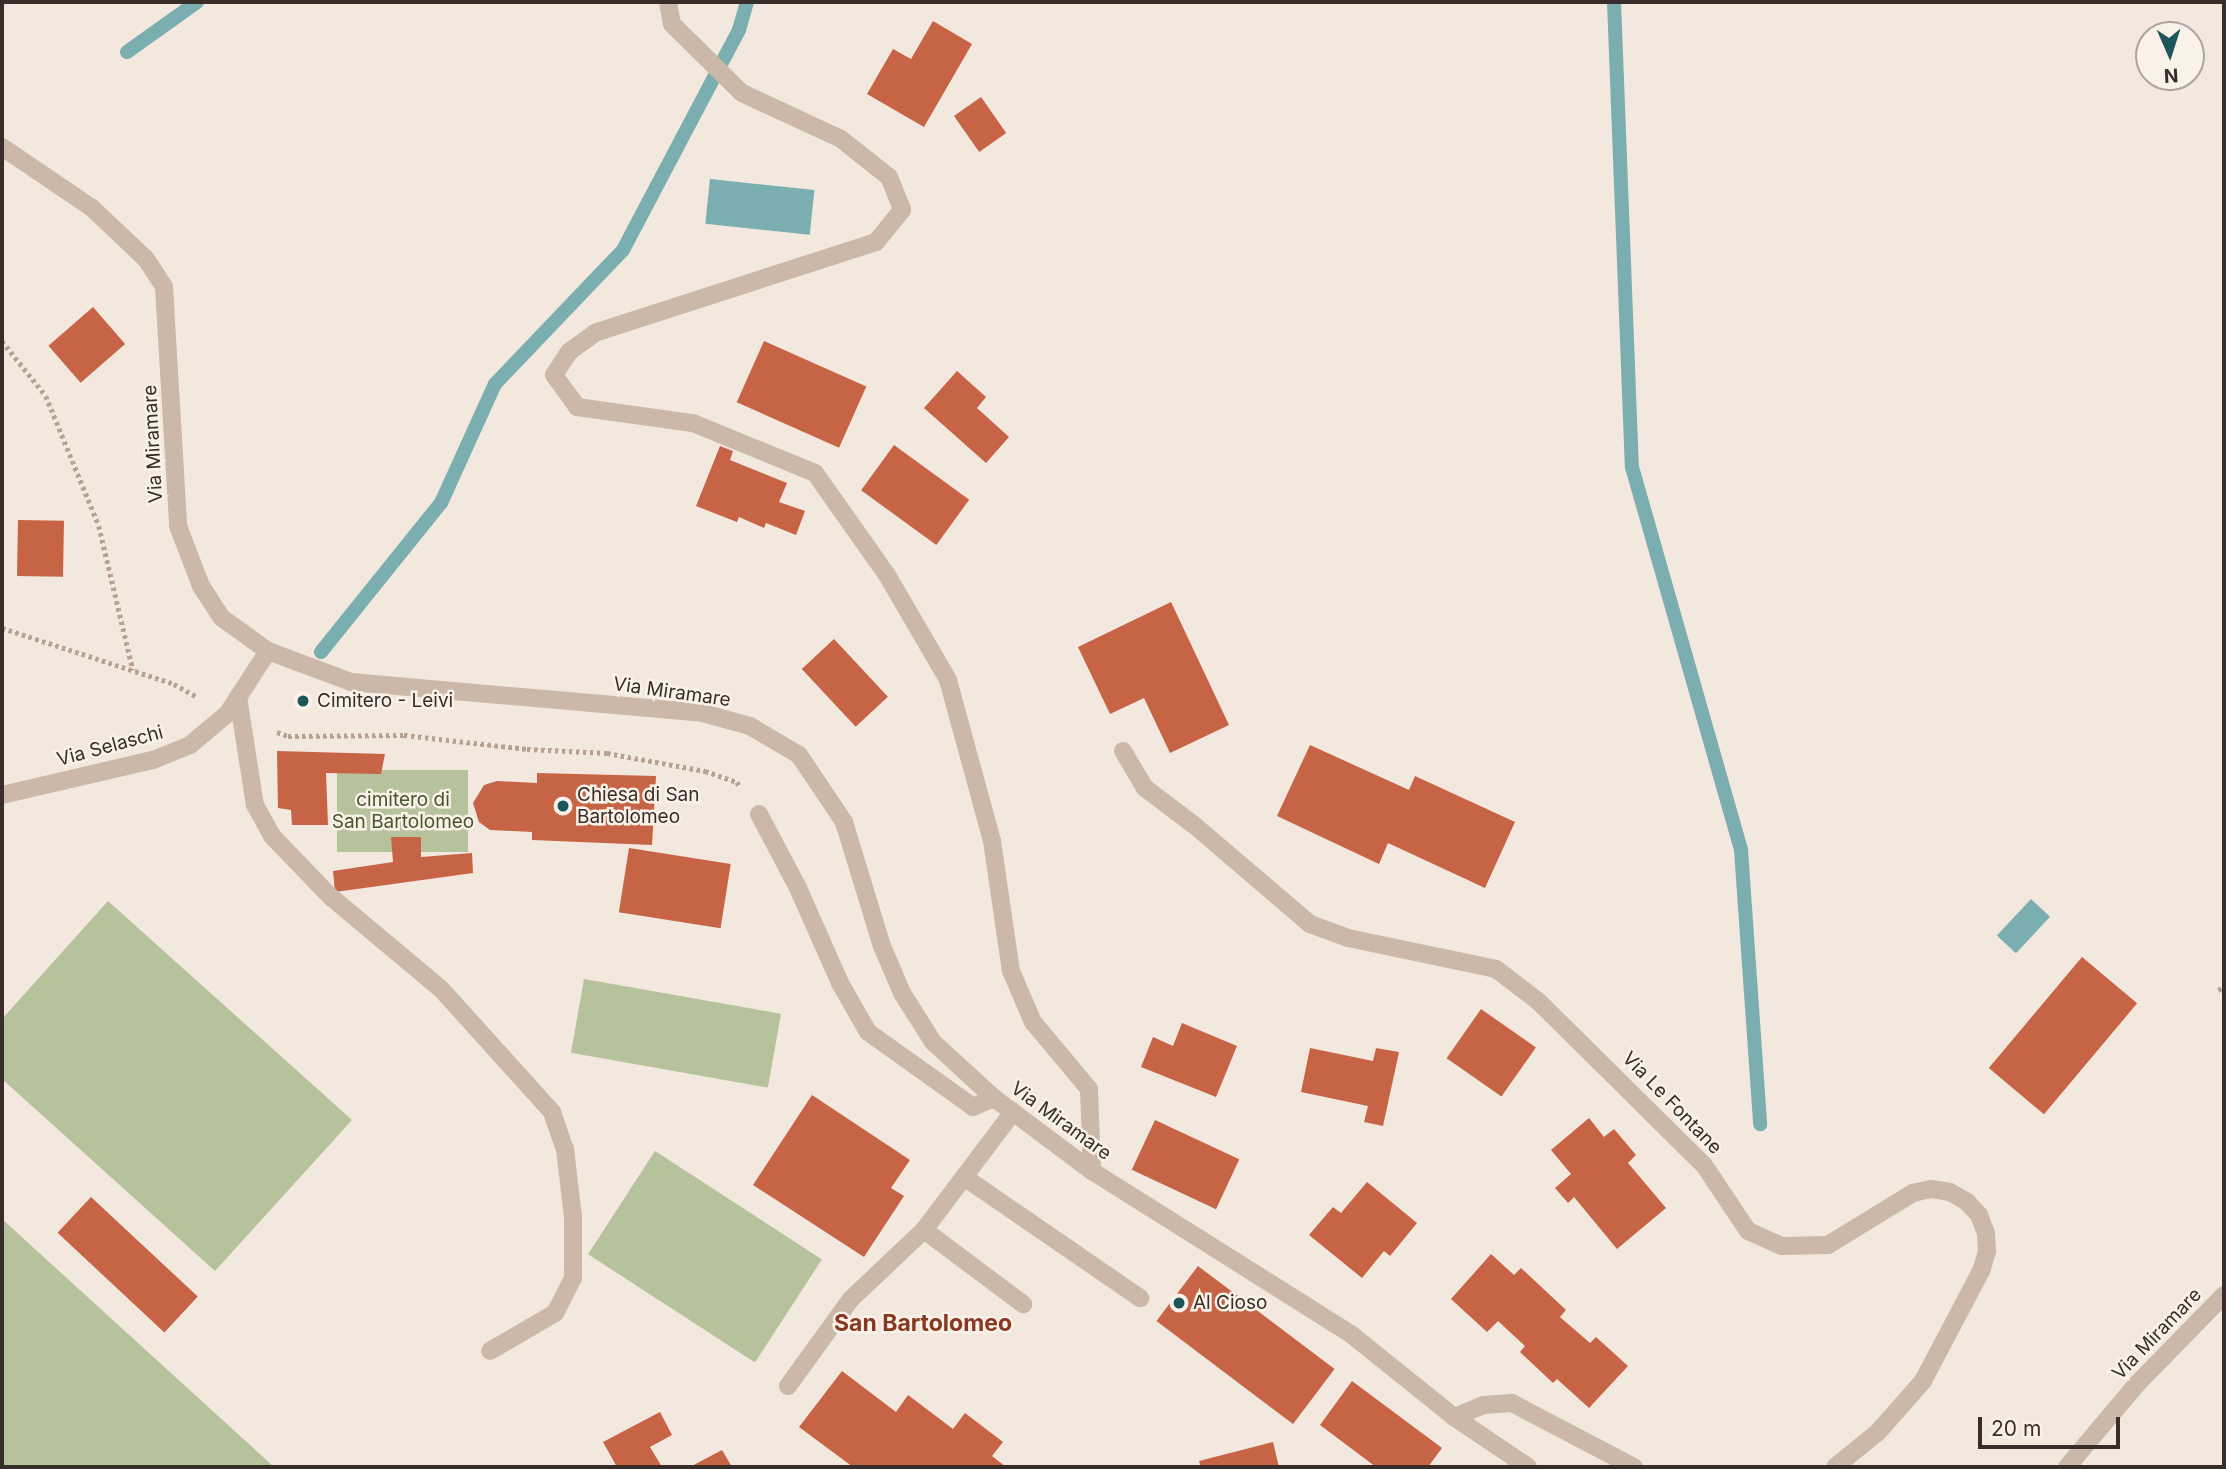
<!DOCTYPE html>
<html>
<head>
<meta charset="utf-8">
<style>
  body { margin:0 }
  #map { position:relative; width:2226px; height:1469px; overflow:hidden; background:#f2e8dd; font-family:Inter,sans-serif }
  div>[style] { position:absolute }
  .green>* { inset:0; background:#b6c29c; transform-origin:0 0 }
  .water>* { inset:0; background:#7baeb0; transform-origin:0 0 }
  .stream>* { height:14px; margin:-7px; padding:0 7px; transform-origin:7px; border-radius:7px; background:#7baeb0 }
  .building>* { inset:0; background:#c76446; transform-origin:0 0 }
  .path>* { height:4.5px; margin-top:-2.25px; transform-origin:0; background:repeating-linear-gradient(90deg,#b7a292 0 3.5px,transparent 0 7px) }
  .minor>* { height:18px; margin:-9px; padding:0 9px; transform-origin:9px; border-radius:9px; background:#cbb8a8 }
  .dots>* { width:19px; height:19px; translate:-50% -50%; box-sizing:border-box; border:4px solid #faf2e9; border-radius:50% }
  span { translate:-50% -50%; white-space:nowrap; text-align:center; line-height:1.15; -webkit-text-stroke:5px #faf2e9; paint-order:stroke }
  .street-label { font-size:19px; color:#382d28 }
  .poi-label { font-size:19px; color:#382d28 }
  .left { translate:0 -50%; text-align:left }
  .park-label { font-size:19px; color:#47562c }
  .quarter-label { font-size:23px; color:#873821; font-weight:700 }
  .frame { position:absolute; inset:0; border:4px solid #382d28; pointer-events:none }
  .north { position:absolute; left:2135px; top:21px; width:70px; height:70px; box-sizing:border-box; background:#faf2e9; border:2px solid #aca39c; border-radius:50%; rotate:177deg; font-size:19px; font-weight:700; line-height:28px; text-align:center; color:#382d28 }
  .north::after { content:''; display:block; margin:auto; width:24px; height:32px; background:#1d565a; clip-path:polygon(50% 0,100% 100%,50% 72%,0 100%) }
  .scale { position:absolute; left:1978px; top:1417px; width:142px; height:32px; box-sizing:border-box; border:4px solid #382d28; border-top:0; padding-left:9px; font-size:21px; line-height:24px; white-space:nowrap; color:#382d28; -webkit-text-stroke:5px #faf2e9; paint-order:stroke }
</style>
</head>
<body>
<div id="map">
  <div class="green">
    <div style="left:468px;top:770px;width:82px;height:131px;rotate:90deg"></div>
    <div style="clip-path:polygon(108px 901px,352px 1120px,215px 1271px,2px 1079px,2px 1019px)"></div>
    <div style="left:584px;top:979px;width:200px;height:75px;rotate:10deg"></div>
    <div style="left:655px;top:1151px;width:199px;height:123px;rotate:33deg"></div>
    <div style="clip-path:polygon(2px 1219px,274px 1467px,2px 1467px)"></div>
  </div>
  <div class="water">
    <div style="left:710px;top:179px;width:105px;height:45px;rotate:6deg"></div>
    <div style="left:2031px;top:899px;width:26px;height:50px;rotate:43deg"></div>
  </div>
  <div class="stream">
    <div style="left:1614px;top:2px;width:465px;rotate:87.8deg"></div>
    <div style="left:1632px;top:467px;width:398px;rotate:74.1deg"></div>
    <div style="left:1741px;top:850px;width:275px;rotate:86deg"></div>
    <div style="left:127px;top:52px;width:86px;rotate:-35.5deg"></div>
    <div style="left:321px;top:652px;width:191px;rotate:-51.2deg"></div>
    <div style="left:441px;top:503px;width:131px;rotate:-65.6deg"></div>
    <div style="left:495px;top:384px;width:185px;rotate:-46.3deg"></div>
    <div style="left:623px;top:250px;width:249px;rotate:-62.2deg"></div>
    <div style="left:739px;top:30px;width:29px;rotate:-74deg"></div>
  </div>
  <div class="building">
    <div style="clip-path:polygon(933px 21px,972px 44px,924px 127px,867px 94px,893px 49px,911px 59px)"></div>
    <div style="left:981px;top:97px;width:44px;height:33px;rotate:55deg"></div>
    <div style="left:93px;top:307px;width:49px;height:59px;rotate:49deg"></div>
    <div style="left:764px;top:341px;width:112px;height:67px;rotate:24deg"></div>
    <div style="clip-path:polygon(957px 371px,986px 397px,977px 408px,1009px 437px,986px 463px,924px 408px)"></div>
    <div style="left:894px;top:445px;width:93px;height:56px;rotate:36deg"></div>
    <div style="clip-path:polygon(720px 446px,733px 451px,730px 460px,787px 483px,779px 502px,805px 511px,796px 535px,766px 523px,764px 528px,739px 517px,737px 522px,696px 506px)"></div>
    <div style="left:18px;top:520px;width:46px;height:56px;rotate:1deg"></div>
    <div style="clip-path:polygon(1171px 602px,1229px 725px,1170px 753px,1144px 698px,1110px 714px,1078px 647px)"></div>
    <div style="left:834px;top:639px;width:79px;height:44px;rotate:47deg"></div>
    <div style="clip-path:polygon(1310px 745px,1409px 790px,1415px 776px,1515px 822px,1485px 888px,1388px 843px,1379px 864px,1277px 816px)"></div>
    <div style="clip-path:polygon(277px 751px,385px 754px,381px 774px,326px 773px,328px 825px,292px 825px,291px 810px,278px 808px)"></div>
    <div style="clip-path:polygon(537px 773px,656px 776px,652px 845px,532px 840px,532px 832px,490px 830px,479px 822px,473px 803px,484px 785px,497px 781px,537px 783px)"></div>
    <div style="clip-path:polygon(391px 837px,421px 837px,421px 857px,472px 853px,473px 873px,335px 892px,333px 871px,393px 862px)"></div>
    <div style="left:629px;top:848px;width:103px;height:65px;rotate:9deg"></div>
    <div style="left:2082px;top:957px;width:72px;height:145px;rotate:40deg"></div>
    <div style="left:1481px;top:1009px;width:67px;height:60px;rotate:35deg"></div>
    <div style="clip-path:polygon(1182px 1023px,1237px 1046px,1216px 1097px,1141px 1067px,1153px 1037px,1173px 1046px)"></div>
    <div style="clip-path:polygon(1310px 1048px,1373px 1061px,1376px 1048px,1399px 1052px,1383px 1126px,1364px 1122px,1368px 1106px,1301px 1092px)"></div>
    <div style="clip-path:polygon(812px 1095px,910px 1160px,891px 1188px,904px 1196px,864px 1257px,753px 1185px)"></div>
    <div style="clip-path:polygon(1589px 1118px,1604px 1137px,1614px 1129px,1636px 1155px,1628px 1163px,1666px 1208px,1617px 1249px,1574px 1197px,1568px 1203px,1555px 1188px,1571px 1174px,1551px 1150px)"></div>
    <div style="left:1155px;top:1120px;width:93px;height:55px;rotate:25deg"></div>
    <div style="clip-path:polygon(1367px 1182px,1417px 1223px,1390px 1256px,1384px 1251px,1362px 1278px,1309px 1235px,1333px 1207px,1341px 1213px)"></div>
    <div style="left:91px;top:1197px;width:146px;height:49px;rotate:43deg"></div>
    <div style="clip-path:polygon(1491px 1254px,1514px 1275px,1521px 1268px,1566px 1310px,1560px 1317px,1590px 1343px,1596px 1337px,1628px 1366px,1589px 1408px,1557px 1379px,1553px 1383px,1520px 1352px,1525px 1346px,1498px 1321px,1487px 1332px,1451px 1299px)"></div>
    <div style="left:1198px;top:1266px;width:171px;height:69px;rotate:37deg"></div>
    <div style="clip-path:polygon(842px 1371px,896px 1412px,908px 1395px,953px 1429px,965px 1413px,1003px 1442px,992px 1456px,1006px 1467px,853px 1467px,799px 1427px)"></div>
    <div style="clip-path:polygon(1352px 1381px,1442px 1448px,1428px 1467px,1376px 1467px,1320px 1425px)"></div>
    <div style="clip-path:polygon(660px 1412px,672px 1435px,650px 1447px,662px 1467px,617px 1467px,603px 1442px)"></div>
    <div style="clip-path:polygon(1273px 1442px,1279px 1467px,1201px 1467px,1199px 1461px)"></div>
    <div style="clip-path:polygon(722px 1450px,732px 1467px,690px 1467px)"></div>
  </div>
  <div class="path">
    <div style="left:2px;top:341px;width:70px;rotate:51.3deg"></div>
    <div style="left:46px;top:396px;width:140px;rotate:67.8deg"></div>
    <div style="left:99px;top:526px;width:148px;rotate:76.7deg"></div>
    <div style="left:2px;top:628px;width:181px;rotate:18deg"></div>
    <div style="left:174px;top:684px;width:25px;rotate:29deg"></div>
    <div style="left:277px;top:732px;width:12px;rotate:20deg"></div>
    <div style="left:288px;top:736px;width:116px;rotate:-0.5deg"></div>
    <div style="left:404px;top:735px;width:124px;rotate:6.5deg"></div>
    <div style="left:527px;top:749px;width:80px;rotate:2.9deg"></div>
    <div style="left:607px;top:753px;width:100px;rotate:10.4deg"></div>
    <div style="left:705px;top:771px;width:34px;rotate:19deg"></div>
    <div style="left:737px;top:782px;width:6px;rotate:59deg"></div>
    <div style="left:2218px;top:990px;width:7px;rotate:-27deg"></div>
  </div>
  <div class="minor">
    <div style="left:668px;top:2px;width:22px;rotate:80deg"></div>
    <div style="left:672px;top:24px;width:98px;rotate:44.6deg"></div>
    <div style="left:742px;top:93px;width:109px;rotate:24.9deg"></div>
    <div style="left:841px;top:139px;width:61px;rotate:38.4deg"></div>
    <div style="left:889px;top:177px;width:35px;rotate:68deg"></div>
    <div style="left:902px;top:210px;width:41px;rotate:129.1deg"></div>
    <div style="left:876px;top:242px;width:295px;rotate:162.1deg"></div>
    <div style="left:595px;top:333px;width:32px;rotate:144deg"></div>
    <div style="left:569px;top:352px;width:27px;rotate:123deg"></div>
    <div style="left:554px;top:375px;width:39px;rotate:54deg"></div>
    <div style="left:577px;top:407px;width:117px;rotate:7.9deg"></div>
    <div style="left:693px;top:423px;width:132px;rotate:22.3deg"></div>
    <div style="left:815px;top:473px;width:125px;rotate:54.8deg"></div>
    <div style="left:887px;top:575px;width:121px;rotate:59.8deg"></div>
    <div style="left:948px;top:680px;width:167px;rotate:74.7deg"></div>
    <div style="left:992px;top:841px;width:131px;rotate:81.7deg"></div>
    <div style="left:1011px;top:971px;width:56px;rotate:66.7deg"></div>
    <div style="left:1033px;top:1022px;width:87px;rotate:50.1deg"></div>
    <div style="left:1089px;top:1089px;width:82px;rotate:87.9deg"></div>
    <div style="left:2px;top:147px;width:109px;rotate:34.1deg"></div>
    <div style="left:92px;top:208px;width:74px;rotate:43.4deg"></div>
    <div style="left:146px;top:259px;width:33px;rotate:57deg"></div>
    <div style="left:164px;top:287px;width:239px;rotate:86.6deg"></div>
    <div style="left:178px;top:526px;width:64px;rotate:69deg"></div>
    <div style="left:201px;top:586px;width:38px;rotate:57deg"></div>
    <div style="left:222px;top:618px;width:57px;rotate:35.7deg"></div>
    <div style="left:268px;top:651px;width:89px;rotate:20.5deg"></div>
    <div style="left:351px;top:682px;width:353px;rotate:5deg"></div>
    <div style="left:703px;top:713px;width:49px;rotate:15.5deg"></div>
    <div style="left:750px;top:726px;width:57px;rotate:30.6deg"></div>
    <div style="left:799px;top:755px;width:81px;rotate:56.1deg"></div>
    <div style="left:844px;top:822px;width:130px;rotate:73deg"></div>
    <div style="left:882px;top:946px;width:51px;rotate:66.9deg"></div>
    <div style="left:902px;top:993px;width:58px;rotate:57.7deg"></div>
    <div style="left:933px;top:1042px;width:83px;rotate:42.6deg"></div>
    <div style="left:994px;top:1098px;width:122px;rotate:36.7deg"></div>
    <div style="left:1092px;top:1171px;width:307px;rotate:32.2deg"></div>
    <div style="left:1352px;top:1335px;width:131px;rotate:38.8deg"></div>
    <div style="left:1454px;top:1417px;width:89px;rotate:34deg"></div>
    <div style="left:238px;top:697px;width:109px;rotate:81.1deg"></div>
    <div style="left:255px;top:805px;width:35px;rotate:61deg"></div>
    <div style="left:272px;top:836px;width:85px;rotate:46deg"></div>
    <div style="left:331px;top:897px;width:143px;rotate:39.9deg"></div>
    <div style="left:441px;top:989px;width:166px;rotate:47.9deg"></div>
    <div style="left:552px;top:1112px;width:39px;rotate:71deg"></div>
    <div style="left:565px;top:1149px;width:68px;rotate:83.3deg"></div>
    <div style="left:573px;top:1217px;width:61px;rotate:90deg"></div>
    <div style="left:573px;top:1278px;width:39px;rotate:117deg"></div>
    <div style="left:555px;top:1313px;width:75px;rotate:149.7deg"></div>
    <div style="left:1123px;top:751px;width:43px;rotate:59.3deg"></div>
    <div style="left:1145px;top:788px;width:61px;rotate:37.1deg"></div>
    <div style="left:1194px;top:825px;width:153px;rotate:40.5deg"></div>
    <div style="left:1310px;top:924px;width:40px;rotate:20.2deg"></div>
    <div style="left:1348px;top:938px;width:151px;rotate:11.8deg"></div>
    <div style="left:1496px;top:969px;width:53px;rotate:37.3deg"></div>
    <div style="left:1538px;top:1001px;width:233px;rotate:44.7deg"></div>
    <div style="left:1704px;top:1165px;width:79px;rotate:56.3deg"></div>
    <div style="left:1748px;top:1231px;width:37px;rotate:24deg"></div>
    <div style="left:1782px;top:1246px;width:46px;rotate:-1.2deg"></div>
    <div style="left:1828px;top:1245px;width:100px;rotate:-31.5deg"></div>
    <div style="left:1913px;top:1193px;width:18px;rotate:-13deg"></div>
    <div style="left:1931px;top:1189px;width:19px;rotate:9deg"></div>
    <div style="left:1950px;top:1192px;width:20px;rotate:30deg"></div>
    <div style="left:1967px;top:1202px;width:18px;rotate:47deg"></div>
    <div style="left:1979px;top:1215px;width:19px;rotate:69deg"></div>
    <div style="left:1986px;top:1233px;width:18px;rotate:87deg"></div>
    <div style="left:1987px;top:1251px;width:19px;rotate:106deg"></div>
    <div style="left:1982px;top:1269px;width:127px;rotate:117.8deg"></div>
    <div style="left:1923px;top:1381px;width:68px;rotate:131.4deg"></div>
    <div style="left:1878px;top:1432px;width:55px;rotate:140.9deg"></div>
    <div style="left:2px;top:795px;width:155px;rotate:-13.1deg"></div>
    <div style="left:153px;top:760px;width:40px;rotate:-22deg"></div>
    <div style="left:190px;top:745px;width:50px;rotate:-40.1deg"></div>
    <div style="left:228px;top:713px;width:74px;rotate:-57.2deg"></div>
    <div style="left:759px;top:814px;width:84px;rotate:62.2deg"></div>
    <div style="left:798px;top:888px;width:104px;rotate:66.1deg"></div>
    <div style="left:840px;top:983px;width:56px;rotate:60.3deg"></div>
    <div style="left:868px;top:1032px;width:129px;rotate:35.5deg"></div>
    <div style="left:973px;top:1107px;width:23px;rotate:-23deg"></div>
    <div style="left:964px;top:1177px;width:214px;rotate:34.5deg"></div>
    <div style="left:924px;top:1230px;width:124px;rotate:36.8deg"></div>
    <div style="left:788px;top:1386px;width:107px;rotate:-54.1deg"></div>
    <div style="left:851px;top:1299px;width:100px;rotate:-43.4deg"></div>
    <div style="left:924px;top:1230px;width:148px;rotate:-53deg"></div>
    <div style="left:1454px;top:1417px;width:31px;rotate:-22deg"></div>
    <div style="left:1483px;top:1405px;width:29px;rotate:-4deg"></div>
    <div style="left:1512px;top:1403px;width:138px;rotate:27.7deg"></div>
    <div style="left:2067px;top:1467px;width:109px;rotate:-49.9deg"></div>
    <div style="left:2137px;top:1384px;width:124px;rotate:-45.7deg"></div>
  </div>
  <div class="dots">
    <div style="left:303px;top:701px;background:#1d565a"></div>
    <div style="left:563px;top:806px;background:#1d565a"></div>
    <div style="left:1179px;top:1303px;background:#1d565a"></div>
  </div>
  <div class="street-label">
    <span style="left:153px;top:444px;rotate:-93deg">Via Miramare</span>
    <span style="left:672px;top:692px;rotate:8deg">Via Miramare</span>
    <span style="left:110px;top:746px;rotate:-15deg">Via Selaschi</span>
    <span style="left:1672px;top:1103px;rotate:46deg">Via Le Fontane</span>
    <span style="left:1061px;top:1121px;rotate:36deg">Via Miramare</span>
    <span style="left:2157px;top:1334px;rotate:-46deg">Via Miramare</span>
  </div>
  <div class="poi-label">
    <span class="left" style="left:317px;top:701px">Cimitero - Leivi</span>
    <span class="left" style="left:577px;top:806px">Chiesa di San<br>Bartolomeo</span>
    <span class="left" style="left:1193px;top:1303px">Al Cioso</span>
  </div>
  <div class="park-label">
    <span style="left:403px;top:811px">cimitero di<br>San Bartolomeo</span>
  </div>
  <div class="quarter-label">
    <span style="left:923px;top:1323px">San Bartolomeo</span>
  </div>
  <div class="frame"></div>
  <div class="north">N</div>
  <div class="scale">20 m</div>
</div>
</body>
</html>
